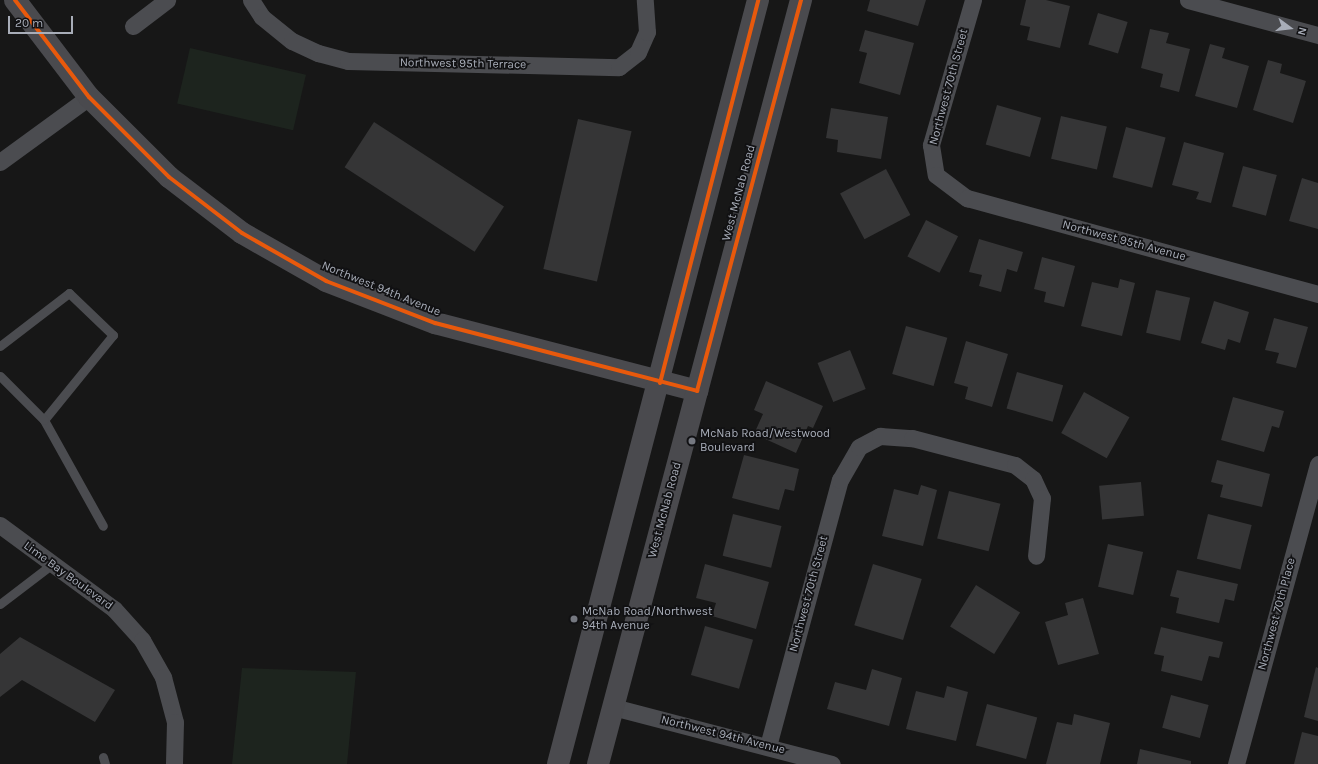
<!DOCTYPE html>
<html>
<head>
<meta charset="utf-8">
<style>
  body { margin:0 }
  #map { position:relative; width:1318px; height:764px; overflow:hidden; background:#171717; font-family:Karla,sans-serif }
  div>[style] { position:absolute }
  .green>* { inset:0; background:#1d241e; transform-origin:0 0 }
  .building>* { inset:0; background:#353536; transform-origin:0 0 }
  .lane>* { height:9px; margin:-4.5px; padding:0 4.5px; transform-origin:4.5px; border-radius:4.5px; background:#4b4c50 }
  .street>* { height:17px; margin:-8.5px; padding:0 8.5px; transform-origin:8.5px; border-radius:8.5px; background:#4b4c50 }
  .secondary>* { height:22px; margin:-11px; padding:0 11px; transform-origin:11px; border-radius:11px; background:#4a4a4e }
  .cycleway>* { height:4px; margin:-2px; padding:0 2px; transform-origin:2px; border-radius:2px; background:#e8590c }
  .dots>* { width:11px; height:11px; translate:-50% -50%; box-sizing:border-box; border:2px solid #111113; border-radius:50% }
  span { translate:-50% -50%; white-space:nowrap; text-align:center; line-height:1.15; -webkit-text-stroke:3.5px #111113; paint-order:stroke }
  .street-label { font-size:12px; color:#a8adb8 }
  .poi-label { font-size:12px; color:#a8adb8 }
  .left { translate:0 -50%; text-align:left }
  .north { position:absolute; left:1270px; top:8px; width:40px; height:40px; -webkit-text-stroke:3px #111113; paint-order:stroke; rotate:105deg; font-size:11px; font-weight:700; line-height:16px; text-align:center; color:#a8adb8 }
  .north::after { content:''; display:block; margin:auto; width:14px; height:18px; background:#a8adb8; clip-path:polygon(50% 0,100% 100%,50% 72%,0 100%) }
  .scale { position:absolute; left:8px; top:16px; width:65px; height:18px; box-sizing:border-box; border:2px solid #a8adb8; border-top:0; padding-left:5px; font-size:12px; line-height:14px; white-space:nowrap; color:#a8adb8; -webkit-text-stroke:3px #111113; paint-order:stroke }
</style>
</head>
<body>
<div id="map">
  <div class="green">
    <div style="left:190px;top:48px;width:119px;height:57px;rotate:13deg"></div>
    <div style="clip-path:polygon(242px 668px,356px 672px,347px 764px,232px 764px)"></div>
  </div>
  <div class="building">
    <div style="clip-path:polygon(870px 0,926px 0,918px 26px,867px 11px)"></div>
    <div style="clip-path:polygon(1026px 0,1046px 0,1070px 6px,1060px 48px,1027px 40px,1030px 27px,1020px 25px)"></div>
    <div style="left:1098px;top:13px;width:31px;height:33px;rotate:17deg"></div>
    <div style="clip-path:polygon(1150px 29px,1169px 33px,1166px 43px,1190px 49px,1179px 92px,1160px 87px,1163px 74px,1141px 68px)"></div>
    <div style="clip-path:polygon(865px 30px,914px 43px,900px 95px,859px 83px,867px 53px,859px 51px)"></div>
    <div style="clip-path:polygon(1210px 44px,1225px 48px,1222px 58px,1249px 66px,1237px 108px,1195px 96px)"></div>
    <div style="clip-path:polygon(1268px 60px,1282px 64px,1280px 73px,1306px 81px,1293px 123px,1253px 110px)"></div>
    <div style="left:997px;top:105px;width:46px;height:41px;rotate:16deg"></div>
    <div style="clip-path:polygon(831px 108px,888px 117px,881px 159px,837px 152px,838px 140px,826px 138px)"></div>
    <div style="left:1061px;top:116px;width:47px;height:44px;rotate:13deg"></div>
    <div style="left:578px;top:119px;width:55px;height:154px;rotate:13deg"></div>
    <div style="left:374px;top:122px;width:155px;height:54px;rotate:33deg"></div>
    <div style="left:1126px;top:127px;width:41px;height:52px;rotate:15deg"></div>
    <div style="clip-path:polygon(1184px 142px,1224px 153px,1211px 203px,1196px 199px,1199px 192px,1172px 185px)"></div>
    <div style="left:1243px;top:166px;width:35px;height:42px;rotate:15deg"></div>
    <div style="left:886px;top:169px;width:52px;height:52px;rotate:62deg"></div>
    <div style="clip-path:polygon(1302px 178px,1318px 183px,1318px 229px,1289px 221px)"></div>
    <div style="left:926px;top:220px;width:36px;height:41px;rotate:27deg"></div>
    <div style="clip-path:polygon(979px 239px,1023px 252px,1017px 272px,1007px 269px,1001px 292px,979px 286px,982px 275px,969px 272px)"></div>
    <div style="clip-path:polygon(1042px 257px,1075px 266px,1064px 307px,1044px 302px,1046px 292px,1034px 289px)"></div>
    <div style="clip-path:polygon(1120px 279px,1135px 283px,1122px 336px,1081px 326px,1092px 282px,1118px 288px)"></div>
    <div style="left:1156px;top:290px;width:35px;height:44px;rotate:13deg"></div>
    <div style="clip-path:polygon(1214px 301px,1249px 312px,1240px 343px,1228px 339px,1225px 350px,1201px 343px)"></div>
    <div style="clip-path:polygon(1274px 318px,1308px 327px,1296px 368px,1276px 363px,1279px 353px,1265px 350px)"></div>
    <div style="left:906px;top:326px;width:43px;height:50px;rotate:16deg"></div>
    <div style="clip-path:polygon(966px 341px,1008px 354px,992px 407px,965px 399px,968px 387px,954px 383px)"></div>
    <div style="left:850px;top:350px;width:42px;height:35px;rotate:68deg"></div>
    <div style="left:1017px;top:372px;width:48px;height:38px;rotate:16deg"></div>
    <div style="clip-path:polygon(766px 381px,823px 406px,813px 428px,808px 426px,796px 453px,754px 434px,763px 414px,754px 410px)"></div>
    <div style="left:1084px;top:392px;width:52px;height:47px;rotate:29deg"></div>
    <div style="clip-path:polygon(1233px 397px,1284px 411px,1279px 428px,1272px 426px,1264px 452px,1221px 440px)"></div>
    <div style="clip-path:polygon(744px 455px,799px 469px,794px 491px,785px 489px,779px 510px,732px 498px)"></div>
    <div style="clip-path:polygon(1217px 460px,1270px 474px,1262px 507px,1220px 497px,1223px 485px,1211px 482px)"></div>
    <div style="left:1141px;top:482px;width:34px;height:42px;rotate:85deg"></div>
    <div style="clip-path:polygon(921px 485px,937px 490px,923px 546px,882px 536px,894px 489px,918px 495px)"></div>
    <div style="left:949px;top:491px;width:53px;height:49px;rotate:14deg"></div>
    <div style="left:733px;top:514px;width:50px;height:43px;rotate:14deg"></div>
    <div style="left:1208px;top:514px;width:45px;height:46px;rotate:14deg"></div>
    <div style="left:1108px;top:544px;width:36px;height:44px;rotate:13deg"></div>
    <div style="clip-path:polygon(705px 564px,769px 582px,756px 629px,712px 616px,716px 603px,696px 598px)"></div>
    <div style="left:873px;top:564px;width:51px;height:64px;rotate:17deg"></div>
    <div style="clip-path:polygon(1177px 570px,1238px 584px,1234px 601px,1225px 599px,1219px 623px,1176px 613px,1179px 598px,1170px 596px)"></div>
    <div style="left:976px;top:585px;width:52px;height:49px;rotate:32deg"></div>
    <div style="clip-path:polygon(1083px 598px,1099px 654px,1058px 665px,1045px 622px,1068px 615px,1065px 603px)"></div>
    <div style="left:705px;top:626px;width:50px;height:51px;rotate:16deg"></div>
    <div style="clip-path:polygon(1161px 627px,1223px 642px,1219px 658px,1209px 656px,1202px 681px,1161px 671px,1164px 656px,1154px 654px)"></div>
    <div style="clip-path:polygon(20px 637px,115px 690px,95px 722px,22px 680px,0 697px,0 654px)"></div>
    <div style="clip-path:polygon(1316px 667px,1318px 668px,1318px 721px,1304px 717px)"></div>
    <div style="clip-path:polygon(872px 669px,902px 678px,889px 726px,827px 709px,835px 682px,866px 690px)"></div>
    <div style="clip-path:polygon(947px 686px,968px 692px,956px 741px,906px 729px,916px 691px,944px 698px)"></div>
    <div style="left:1171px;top:695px;width:39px;height:34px;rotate:15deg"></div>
    <div style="left:987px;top:704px;width:52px;height:43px;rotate:15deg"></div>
    <div style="clip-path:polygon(1074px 714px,1110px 723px,1100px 764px,1046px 764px,1057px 722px,1072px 725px)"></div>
    <div style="clip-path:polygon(1302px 732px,1318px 736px,1318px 764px,1294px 764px)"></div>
    <div style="clip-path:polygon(1140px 749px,1191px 761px,1191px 764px,1137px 764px)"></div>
  </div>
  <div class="lane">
    <div style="left:0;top:346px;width:87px;rotate:-37.5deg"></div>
    <div style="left:69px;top:293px;width:61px;rotate:43.7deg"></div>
    <div style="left:113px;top:335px;width:109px;rotate:129.1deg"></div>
    <div style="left:44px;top:420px;width:121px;rotate:60.9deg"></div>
    <div style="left:0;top:376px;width:62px;rotate:45deg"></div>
    <div style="left:0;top:604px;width:64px;rotate:-37.4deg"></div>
    <div style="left:103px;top:757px;width:7px;rotate:74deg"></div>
  </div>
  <div class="street">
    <div style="left:251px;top:0;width:20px;rotate:57deg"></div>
    <div style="left:262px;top:17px;width:38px;rotate:39deg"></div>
    <div style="left:292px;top:41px;width:29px;rotate:25deg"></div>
    <div style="left:318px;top:53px;width:31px;rotate:15deg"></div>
    <div style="left:348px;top:61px;width:271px;rotate:1.3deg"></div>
    <div style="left:619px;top:67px;width:24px;rotate:-38deg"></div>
    <div style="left:638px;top:52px;width:22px;rotate:-66deg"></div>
    <div style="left:647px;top:32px;width:32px;rotate:-94deg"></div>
    <div style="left:973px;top:0;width:151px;rotate:106.2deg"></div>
    <div style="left:931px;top:145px;width:30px;rotate:81deg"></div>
    <div style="left:936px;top:175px;width:39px;rotate:37deg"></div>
    <div style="left:967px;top:198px;width:364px;rotate:15.3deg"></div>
    <div style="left:1188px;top:0;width:135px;rotate:15.1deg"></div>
    <div style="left:133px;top:26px;width:43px;rotate:-37.4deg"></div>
    <div style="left:0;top:162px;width:110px;rotate:-36.1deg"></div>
    <div style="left:0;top:525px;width:142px;rotate:36.4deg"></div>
    <div style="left:114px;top:609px;width:42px;rotate:47.9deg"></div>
    <div style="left:142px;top:640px;width:43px;rotate:60.4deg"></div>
    <div style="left:163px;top:677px;width:47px;rotate:75.1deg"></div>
    <div style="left:175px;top:722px;width:42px;rotate:91.4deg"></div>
    <div style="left:613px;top:707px;width:226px;rotate:14.6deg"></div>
    <div style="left:768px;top:746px;width:276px;rotate:-74.9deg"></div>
    <div style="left:840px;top:480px;width:38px;rotate:-60deg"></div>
    <div style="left:859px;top:447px;width:24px;rotate:-28deg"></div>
    <div style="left:880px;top:436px;width:32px;rotate:4deg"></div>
    <div style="left:912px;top:438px;width:106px;rotate:14.7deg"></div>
    <div style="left:1015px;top:465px;width:23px;rotate:38deg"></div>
    <div style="left:1033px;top:479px;width:21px;rotate:65deg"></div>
    <div style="left:1042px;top:498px;width:58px;rotate:95.9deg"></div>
    <div style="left:1236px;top:764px;width:311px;rotate:-74.7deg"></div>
  </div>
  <div class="secondary">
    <div style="left:15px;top:0;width:122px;rotate:52.7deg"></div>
    <div style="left:89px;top:97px;width:113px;rotate:45deg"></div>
    <div style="left:169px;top:177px;width:92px;rotate:37.5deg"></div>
    <div style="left:242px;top:233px;width:97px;rotate:29.7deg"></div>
    <div style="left:326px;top:281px;width:117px;rotate:21.1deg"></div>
    <div style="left:435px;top:323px;width:271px;rotate:14.5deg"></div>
    <div style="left:558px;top:764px;width:790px;rotate:-75.33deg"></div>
    <div style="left:598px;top:764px;width:791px;rotate:-75.12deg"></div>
  </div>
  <div class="cycleway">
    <div style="left:15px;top:0;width:122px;rotate:52.7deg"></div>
    <div style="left:89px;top:97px;width:113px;rotate:45deg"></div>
    <div style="left:169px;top:177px;width:92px;rotate:37.5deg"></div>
    <div style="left:242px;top:233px;width:97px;rotate:29.7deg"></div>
    <div style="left:326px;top:281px;width:117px;rotate:21.1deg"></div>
    <div style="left:435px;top:323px;width:271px;rotate:14.5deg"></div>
    <div style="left:697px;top:391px;width:405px;rotate:-75.1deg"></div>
    <div style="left:660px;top:383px;width:395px;rotate:-75.6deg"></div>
  </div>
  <div class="dots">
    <div style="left:692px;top:441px;background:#757880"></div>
    <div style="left:574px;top:619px;background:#757880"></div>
  </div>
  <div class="street-label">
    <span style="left:463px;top:64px;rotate:1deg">Northwest 95th Terrace</span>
    <span style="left:949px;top:87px;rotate:-75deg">Northwest 70th Street</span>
    <span style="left:739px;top:193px;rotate:-75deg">West McNab Road</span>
    <span style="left:1124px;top:241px;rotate:15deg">Northwest 95th Avenue</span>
    <span style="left:381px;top:289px;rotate:22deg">Northwest 94th Avenue</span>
    <span style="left:665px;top:510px;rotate:-75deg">West McNab Road</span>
    <span style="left:68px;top:576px;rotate:36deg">Lime Bay Boulevard</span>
    <span style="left:809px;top:594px;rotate:-75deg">Northwest 70th Street</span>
    <span style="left:1277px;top:614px;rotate:-75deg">Northwest 70th Place</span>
    <span style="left:723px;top:735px;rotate:14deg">Northwest 94th Avenue</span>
  </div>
  <div class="poi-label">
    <span class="left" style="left:700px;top:441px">McNab Road/Westwood<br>Boulevard</span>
    <span class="left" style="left:582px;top:619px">McNab Road/Northwest<br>94th Avenue</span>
  </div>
  <div class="north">N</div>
  <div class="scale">20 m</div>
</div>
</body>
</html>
